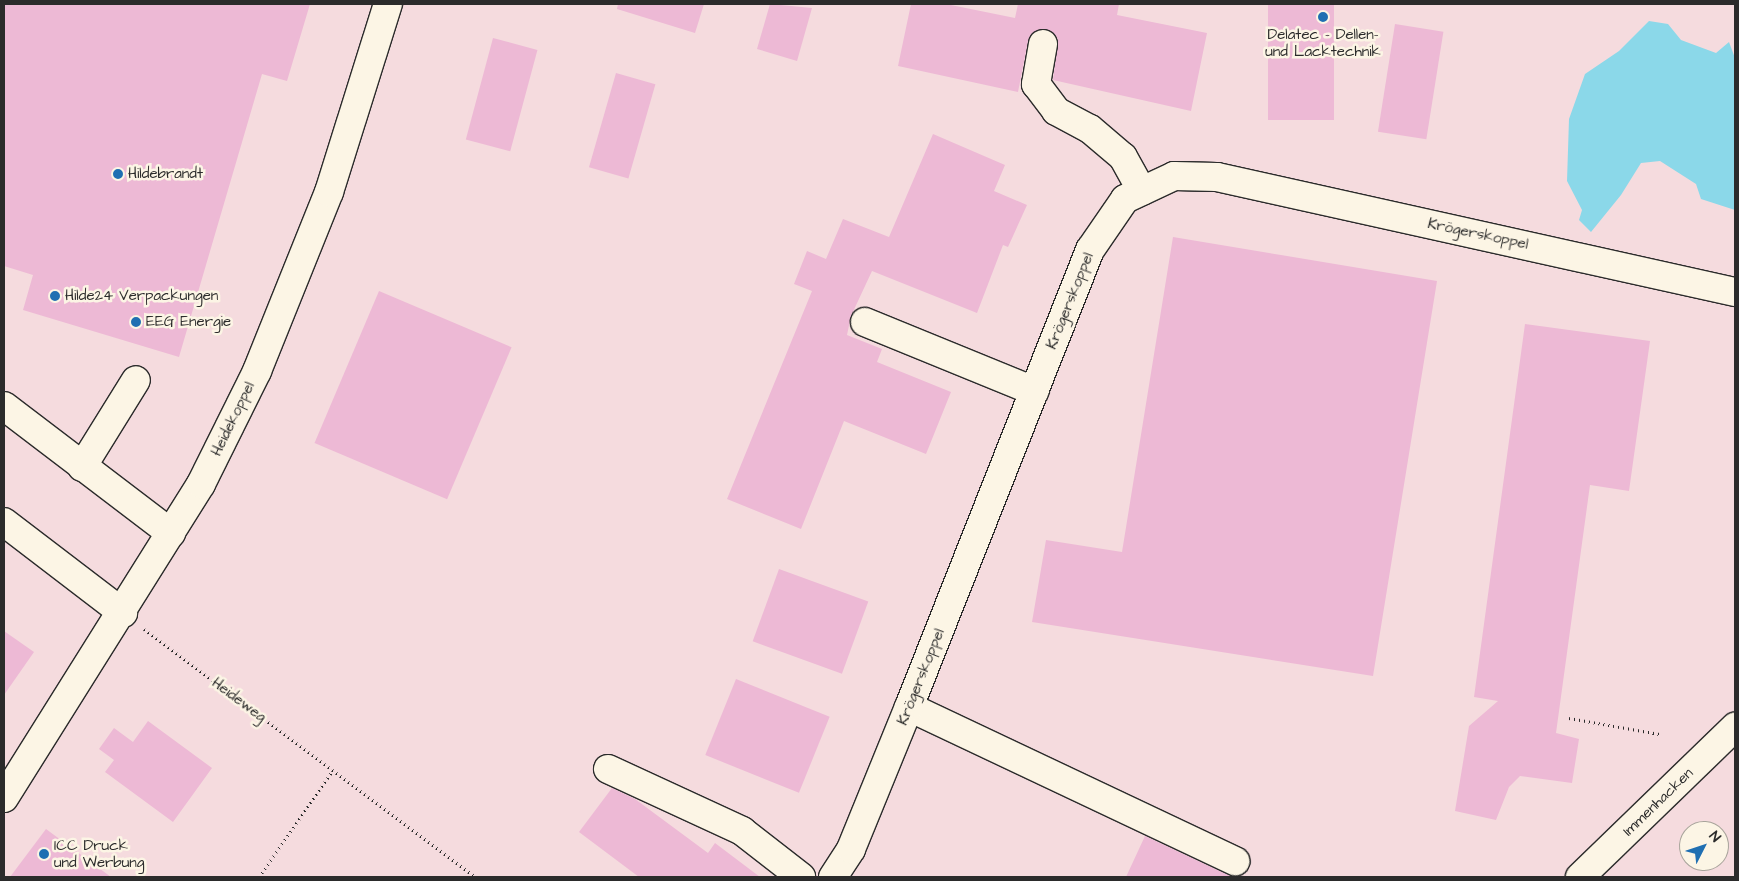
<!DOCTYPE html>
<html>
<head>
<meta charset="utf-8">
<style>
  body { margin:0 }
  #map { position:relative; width:1739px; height:881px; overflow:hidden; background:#f9e9e2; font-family:"Architects Daughter",sans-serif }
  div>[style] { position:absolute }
  .built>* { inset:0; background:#f5dbde }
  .water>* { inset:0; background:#8bd8e9 }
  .building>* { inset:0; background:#edb9d5; transform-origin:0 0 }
  .path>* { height:3px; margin-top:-1.5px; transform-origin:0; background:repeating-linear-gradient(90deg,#2b2b2b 0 1px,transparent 0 5px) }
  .roads { filter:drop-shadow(1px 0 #2b2b2b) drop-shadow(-1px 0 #2b2b2b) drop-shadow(0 1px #2b2b2b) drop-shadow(0 -1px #2b2b2b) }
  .minor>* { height:28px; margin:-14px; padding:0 14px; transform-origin:14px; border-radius:14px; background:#fcf5e5 }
  .dots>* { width:14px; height:14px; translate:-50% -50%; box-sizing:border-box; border:2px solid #fcf5e5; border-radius:50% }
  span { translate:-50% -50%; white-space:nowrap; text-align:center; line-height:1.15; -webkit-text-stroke:5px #fcf5e5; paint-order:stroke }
  .poi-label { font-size:15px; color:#2b2b2b }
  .left { translate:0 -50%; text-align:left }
  .street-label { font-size:15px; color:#2b2b2b }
  .frame { position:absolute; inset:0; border:5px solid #2b2b2b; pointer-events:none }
  .north { position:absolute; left:1679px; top:821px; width:50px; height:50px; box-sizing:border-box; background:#fcf5e5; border:1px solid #a8a49b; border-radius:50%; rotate:49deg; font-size:14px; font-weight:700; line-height:20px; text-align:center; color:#2b2b2b }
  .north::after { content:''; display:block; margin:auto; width:18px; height:22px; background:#1f6fb2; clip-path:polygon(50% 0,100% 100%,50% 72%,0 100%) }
</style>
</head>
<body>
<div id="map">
  <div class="built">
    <div style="clip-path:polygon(evenodd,4px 4px,1735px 4px,1735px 877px,4px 877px,4px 4px,1689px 831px,1719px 831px,1719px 861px,1689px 861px,1689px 831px)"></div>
  </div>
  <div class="water">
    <div style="clip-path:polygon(1649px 21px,1668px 24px,1681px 40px,1716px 53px,1729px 42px,1735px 58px,1735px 210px,1701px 199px,1696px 184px,1660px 161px,1641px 163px,1621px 195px,1591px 232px,1579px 220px,1582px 210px,1567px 181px,1569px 119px,1585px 74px,1619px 51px)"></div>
  </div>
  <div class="building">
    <div style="clip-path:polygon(4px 4px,310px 4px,287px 81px,262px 74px,179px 357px,23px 310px,33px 275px,4px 266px)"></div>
    <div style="clip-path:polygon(618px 4px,704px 4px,695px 33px,617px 9px)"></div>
    <div style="clip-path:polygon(770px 4px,812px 8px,797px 61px,757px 49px)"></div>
    <div style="clip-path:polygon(911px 4px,946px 4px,1015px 18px,1018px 4px,1119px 4px,1117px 15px,1207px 33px,1191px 111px,1053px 80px,1058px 39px,1045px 29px,1031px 34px,1028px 41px,1018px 92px,898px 66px)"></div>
    <div style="left:1268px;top:4px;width:66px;height:116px"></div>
    <div style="left:1395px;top:24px;width:49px;height:109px;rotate:9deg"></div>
    <div style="left:493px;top:38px;width:46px;height:105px;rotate:15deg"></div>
    <div style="left:616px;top:73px;width:41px;height:98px;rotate:16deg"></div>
    <div style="clip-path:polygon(933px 134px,1005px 165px,994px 191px,1027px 205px,1008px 247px,1003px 245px,977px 313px,872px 271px,851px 316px,847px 335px,882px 349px,877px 362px,951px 392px,926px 454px,844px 421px,801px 529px,727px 499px,812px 291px,794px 284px,807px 251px,826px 259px,843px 219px,889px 237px)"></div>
    <div style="clip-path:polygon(1173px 237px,1437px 281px,1373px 676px,1032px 622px,1046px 540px,1122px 552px)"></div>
    <div style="left:379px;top:291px;width:144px;height:165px;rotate:23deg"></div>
    <div style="clip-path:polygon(1525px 324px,1650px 341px,1629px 491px,1590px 485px,1556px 733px,1579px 739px,1572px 783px,1520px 776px,1509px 787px,1496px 820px,1455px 811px,1469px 726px,1498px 701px,1474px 697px)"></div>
    <div style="left:779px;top:569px;width:95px;height:77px;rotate:20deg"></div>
    <div style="clip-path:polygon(4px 631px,34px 652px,4px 695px)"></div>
    <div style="left:736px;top:679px;width:101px;height:82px;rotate:22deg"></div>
    <div style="clip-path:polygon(148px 721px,212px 768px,173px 822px,105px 772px,114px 760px,99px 749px,114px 728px,133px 742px)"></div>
    <div style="clip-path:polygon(612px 788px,635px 799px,708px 853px,715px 843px,760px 877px,639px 877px,579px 832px)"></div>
    <div style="clip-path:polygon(46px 829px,111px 877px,10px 877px)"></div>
    <div style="clip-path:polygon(1145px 836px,1228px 875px,1244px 877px,1126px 877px)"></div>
  </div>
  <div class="path">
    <div style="left:144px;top:629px;width:414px;rotate:36.8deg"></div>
    <div style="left:1569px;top:718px;width:92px;rotate:10deg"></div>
    <div style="left:259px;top:877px;width:130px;rotate:-55.3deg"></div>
  </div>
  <div class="roads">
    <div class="minor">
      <div style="left:1043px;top:44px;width:41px;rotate:99.9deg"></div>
      <div style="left:1036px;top:84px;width:34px;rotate:53deg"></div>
      <div style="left:1056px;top:111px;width:38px;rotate:28deg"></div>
      <div style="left:1090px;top:129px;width:43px;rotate:40.3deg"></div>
      <div style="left:1123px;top:157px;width:39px;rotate:61deg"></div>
      <div style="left:865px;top:322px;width:183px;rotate:22.2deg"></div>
      <div style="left:4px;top:406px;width:210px;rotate:37.3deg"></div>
      <div style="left:82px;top:467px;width:102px;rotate:-58.2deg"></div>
      <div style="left:4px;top:522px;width:150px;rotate:37.4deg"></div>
      <div style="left:909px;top:707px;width:361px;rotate:25.3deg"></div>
      <div style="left:608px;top:769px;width:148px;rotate:24.8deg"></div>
      <div style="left:742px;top:831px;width:75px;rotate:37.9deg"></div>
      <div style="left:4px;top:798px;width:371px;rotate:-57.9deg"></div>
      <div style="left:201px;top:484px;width:126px;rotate:-63.6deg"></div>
      <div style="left:257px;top:371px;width:193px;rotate:-68.1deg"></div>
      <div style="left:329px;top:192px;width:197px;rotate:-72.6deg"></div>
      <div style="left:833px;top:877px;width:33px;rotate:-57deg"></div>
      <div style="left:851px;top:849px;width:153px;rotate:-67.8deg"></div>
      <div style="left:909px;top:707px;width:492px;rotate:-68.4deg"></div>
      <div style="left:1090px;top:250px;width:62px;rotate:-55.5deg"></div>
      <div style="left:1125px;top:199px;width:54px;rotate:-25.1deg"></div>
      <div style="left:1174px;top:176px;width:43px;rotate:1.3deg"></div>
      <div style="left:1217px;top:177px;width:531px;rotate:12.52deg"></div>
      <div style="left:1580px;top:877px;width:216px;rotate:-44.1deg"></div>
    </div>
  </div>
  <div class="dots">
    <div style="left:1323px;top:17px;background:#1f6fb2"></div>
    <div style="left:118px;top:174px;background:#1f6fb2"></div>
    <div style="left:55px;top:296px;background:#1f6fb2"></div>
    <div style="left:136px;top:322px;background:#1f6fb2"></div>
    <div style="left:44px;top:854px;background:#1f6fb2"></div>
  </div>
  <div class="poi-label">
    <span style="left:1323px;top:43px">Delatec - Dellen-<br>und Lacktechnik</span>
    <span class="left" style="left:128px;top:174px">Hildebrandt</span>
    <span class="left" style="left:65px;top:296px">Hilde24 Verpackungen</span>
    <span class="left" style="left:146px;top:322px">EEG Energie</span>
    <span class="left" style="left:54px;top:854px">ICC Druck<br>und Werbung</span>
  </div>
  <div class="street-label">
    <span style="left:1478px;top:234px;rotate:12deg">Krögerskoppel</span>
    <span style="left:1070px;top:301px;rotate:-68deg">Krögerskoppel</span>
    <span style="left:233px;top:419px;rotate:-64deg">Heidekoppel</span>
    <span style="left:921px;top:677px;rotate:-68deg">Krögerskoppel</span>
    <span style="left:239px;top:700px;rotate:37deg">Heideweg</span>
    <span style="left:1658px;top:802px;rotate:-44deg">Immenhacken</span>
  </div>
  <div class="frame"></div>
  <div class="north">N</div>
</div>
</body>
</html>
